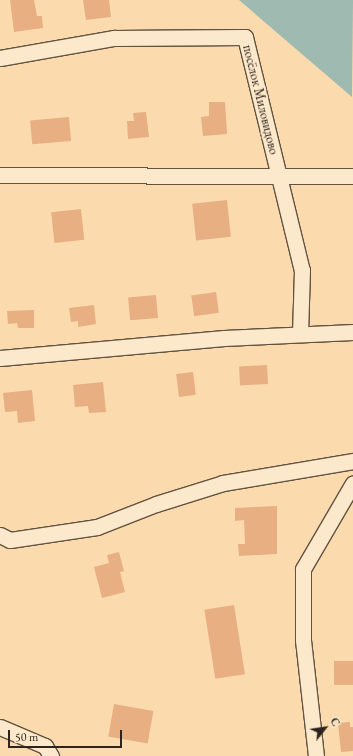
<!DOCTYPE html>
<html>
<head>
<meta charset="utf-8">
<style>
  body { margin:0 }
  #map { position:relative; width:353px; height:756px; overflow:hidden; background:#fbdbae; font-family:"EB Garamond",serif }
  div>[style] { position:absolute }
  .water>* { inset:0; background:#9fbab0 }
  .building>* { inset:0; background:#e7af82; transform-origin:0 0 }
  .roads { filter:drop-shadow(1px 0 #625241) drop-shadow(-1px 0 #625241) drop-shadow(0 1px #625241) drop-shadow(0 -1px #625241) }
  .minor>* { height:15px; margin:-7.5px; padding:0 7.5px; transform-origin:7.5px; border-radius:7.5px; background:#fce8ca }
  span { translate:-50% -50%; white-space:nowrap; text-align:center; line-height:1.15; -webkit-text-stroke:4px #fce8ca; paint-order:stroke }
  .street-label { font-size:13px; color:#2f241d }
  .north { position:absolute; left:305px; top:708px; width:40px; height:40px; -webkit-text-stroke:3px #fce8ca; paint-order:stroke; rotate:60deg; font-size:11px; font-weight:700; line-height:16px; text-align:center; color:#2f241d }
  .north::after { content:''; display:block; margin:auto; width:14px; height:18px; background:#2f241d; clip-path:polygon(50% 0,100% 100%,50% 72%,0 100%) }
  .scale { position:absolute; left:8px; top:730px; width:114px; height:18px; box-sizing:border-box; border:2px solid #2f241d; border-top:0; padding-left:5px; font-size:12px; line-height:14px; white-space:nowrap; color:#2f241d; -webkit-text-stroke:3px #fce8ca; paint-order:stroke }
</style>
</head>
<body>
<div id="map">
  <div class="water">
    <div style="clip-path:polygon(239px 0,353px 0,352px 97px)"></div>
  </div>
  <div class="building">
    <div style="clip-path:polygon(10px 0,34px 0,37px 16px,42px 16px,43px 28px,14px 32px)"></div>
    <div style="clip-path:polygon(83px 0,109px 0,111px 17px,86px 20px)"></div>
    <div style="clip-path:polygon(209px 102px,225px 102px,227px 134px,203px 136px,201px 117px,209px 116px)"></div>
    <div style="clip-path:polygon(146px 112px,149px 137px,128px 139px,127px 121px,134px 121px,133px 113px)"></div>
    <div style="left:69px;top:117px;width:24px;height:39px;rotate:85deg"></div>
    <div style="left:227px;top:200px;width:37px;height:35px;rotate:84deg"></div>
    <div style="left:81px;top:209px;width:31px;height:30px;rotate:84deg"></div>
    <div style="left:216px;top:292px;width:21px;height:25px;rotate:82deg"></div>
    <div style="left:156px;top:295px;width:23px;height:28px;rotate:85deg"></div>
    <div style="clip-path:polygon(94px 305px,96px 324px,78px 327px,78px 321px,71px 322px,69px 308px)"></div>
    <div style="clip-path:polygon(34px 310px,34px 328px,18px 328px,17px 323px,8px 324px,7px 311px)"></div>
    <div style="left:267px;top:365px;width:19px;height:28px;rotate:87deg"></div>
    <div style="left:193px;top:372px;width:23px;height:17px;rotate:83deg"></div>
    <div style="clip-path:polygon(103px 382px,106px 412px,89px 413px,88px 406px,75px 407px,73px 385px)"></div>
    <div style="clip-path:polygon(32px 390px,35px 421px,18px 423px,17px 411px,5px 412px,3px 393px)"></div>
    <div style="clip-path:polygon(277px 506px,277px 554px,239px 556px,238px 544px,245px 544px,244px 520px,235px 521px,235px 508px)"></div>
    <div style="clip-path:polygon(119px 552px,124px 571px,120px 572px,125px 592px,102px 598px,94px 567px,109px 563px,107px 555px)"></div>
    <div style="left:234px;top:605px;width:70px;height:30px;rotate:81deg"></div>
    <div style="left:334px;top:661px;width:19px;height:24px"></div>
    <div style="left:114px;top:704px;width:40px;height:33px;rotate:10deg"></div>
    <div style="clip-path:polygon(350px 722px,350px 727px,353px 727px,353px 751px,341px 752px,338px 723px)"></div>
  </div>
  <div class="roads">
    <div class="minor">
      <div style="left:0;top:58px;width:116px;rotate:-10deg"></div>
      <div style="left:114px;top:38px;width:131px;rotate:-0.4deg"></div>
      <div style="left:245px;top:37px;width:240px;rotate:76.3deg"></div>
      <div style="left:302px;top:270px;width:63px;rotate:91.8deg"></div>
      <div style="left:0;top:175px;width:353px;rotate:0.2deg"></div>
      <div style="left:0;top:358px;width:225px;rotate:-5.1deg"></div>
      <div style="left:224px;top:338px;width:129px;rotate:-2.7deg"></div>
      <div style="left:0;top:535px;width:11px;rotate:27deg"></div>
      <div style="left:10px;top:540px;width:88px;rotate:-8.5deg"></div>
      <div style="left:97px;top:527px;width:63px;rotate:-21.3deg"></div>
      <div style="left:156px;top:504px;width:70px;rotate:-17.4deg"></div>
      <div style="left:223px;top:483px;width:132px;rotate:-9.6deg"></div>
      <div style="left:0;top:727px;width:49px;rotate:22.9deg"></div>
      <div style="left:45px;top:746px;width:12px;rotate:59deg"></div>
      <div style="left:316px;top:756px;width:117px;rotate:-96.4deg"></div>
      <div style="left:303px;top:640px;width:71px;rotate:-90deg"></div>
      <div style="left:303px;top:569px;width:99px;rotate:-59.8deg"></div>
    </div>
  </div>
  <div class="street-label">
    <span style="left:260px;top:100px;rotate:76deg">посёлок Миловидово</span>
  </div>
  <div class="north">С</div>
  <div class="scale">50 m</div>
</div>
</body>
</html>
